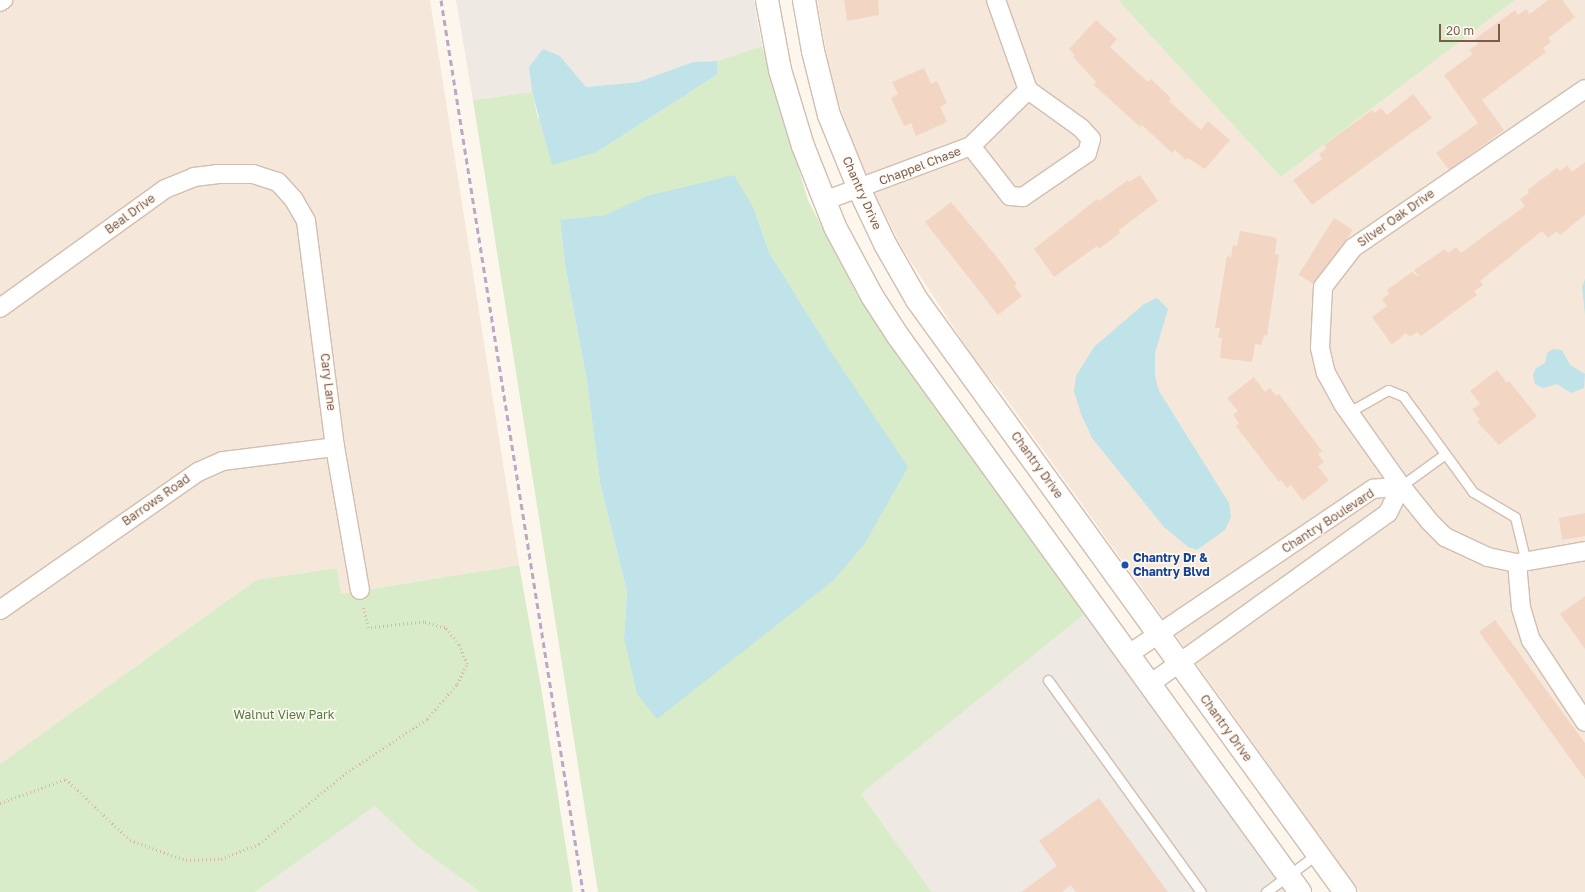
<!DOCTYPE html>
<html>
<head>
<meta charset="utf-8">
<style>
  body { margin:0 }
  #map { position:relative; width:1585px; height:892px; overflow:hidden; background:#fdf6ec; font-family:"Golos Text",sans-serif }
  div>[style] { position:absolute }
  .residential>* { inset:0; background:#f5e8da }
  .industrial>* { inset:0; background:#efe9e4 }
  .green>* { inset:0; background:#d8ecc9 }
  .water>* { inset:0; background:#bfe3e8 }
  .building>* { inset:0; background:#f3d5c3; transform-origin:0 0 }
  .path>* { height:2.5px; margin-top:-1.25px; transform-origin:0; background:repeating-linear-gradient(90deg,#d9b8a5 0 1px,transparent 0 4px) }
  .roads { filter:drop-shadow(1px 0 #d1beb0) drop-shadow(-1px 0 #d1beb0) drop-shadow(0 1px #d1beb0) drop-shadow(0 -1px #d1beb0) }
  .lane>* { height:9px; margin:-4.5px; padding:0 4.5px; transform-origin:4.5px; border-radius:4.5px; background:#fff }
  .street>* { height:18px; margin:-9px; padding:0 9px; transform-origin:9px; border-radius:9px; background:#fff }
  .secondary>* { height:22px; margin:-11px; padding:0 11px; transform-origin:11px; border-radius:11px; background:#fff }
  .rail>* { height:3px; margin-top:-1.5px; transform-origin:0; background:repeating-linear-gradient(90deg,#b9a8c9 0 6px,transparent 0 10px) }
  .dots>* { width:11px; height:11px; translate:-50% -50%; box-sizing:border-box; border:2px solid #fffaf3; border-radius:50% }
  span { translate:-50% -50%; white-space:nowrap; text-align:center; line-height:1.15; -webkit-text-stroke:3px #fffaf3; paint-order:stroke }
  .street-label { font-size:12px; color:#7a5c4d }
  .transit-label { font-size:12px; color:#164399; font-weight:700 }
  .left { translate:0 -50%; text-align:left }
  .park-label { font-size:12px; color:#537a41 }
  .scale { position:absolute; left:1439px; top:24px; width:61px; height:18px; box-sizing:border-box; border:2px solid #7a5c4d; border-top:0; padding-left:5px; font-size:12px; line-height:14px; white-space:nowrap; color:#7a5c4d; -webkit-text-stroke:3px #fffaf3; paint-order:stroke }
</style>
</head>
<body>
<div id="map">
  <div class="residential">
    <div style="clip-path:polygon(0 0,430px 0,519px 565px,341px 594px,337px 568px,256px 580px,0 764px)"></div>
    <div style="clip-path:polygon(817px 0,1118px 0,1281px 177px,1515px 0,1585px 0,1585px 892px,1360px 892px,1000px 390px,978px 365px,902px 248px,862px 169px,832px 84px)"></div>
  </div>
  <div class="industrial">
    <div style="clip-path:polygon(456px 0,754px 0,762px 46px,717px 61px,693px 62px,638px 82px,586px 87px,560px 56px,529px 67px,532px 92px,473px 100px)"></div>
    <div style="clip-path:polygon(1086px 613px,1285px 892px,932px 892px,861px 794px)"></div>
    <div style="clip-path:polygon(375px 806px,417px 846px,480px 892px,255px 892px)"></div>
  </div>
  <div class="green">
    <div style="clip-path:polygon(1118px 0,1515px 0,1281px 177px)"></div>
    <div style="clip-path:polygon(evenodd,762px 46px,808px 200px,858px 297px,1086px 613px,861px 794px,932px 892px,598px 892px,473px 100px,532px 92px,538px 118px,597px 152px,718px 74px,717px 61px,762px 46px,754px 209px,769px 252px,833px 355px,624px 638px,627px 592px,600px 483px,587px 381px,565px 265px,560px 221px,605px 215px,754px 209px)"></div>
    <div style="clip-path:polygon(519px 565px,541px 687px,573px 892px,480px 892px,417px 846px,375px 806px,255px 892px,0 892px,0 764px,256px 580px,337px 568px,341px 594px)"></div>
  </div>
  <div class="water">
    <div style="clip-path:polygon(543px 49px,560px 56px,586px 87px,638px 82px,693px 62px,717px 61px,718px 74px,597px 152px,552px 165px,532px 92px,529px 67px)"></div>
    <div style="clip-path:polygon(734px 175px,754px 209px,769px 252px,833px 355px,908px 467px,865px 543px,834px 580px,657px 719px,637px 694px,624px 638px,627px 592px,600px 483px,587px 381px,565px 265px,560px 220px,605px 215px,647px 196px)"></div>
    <div style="clip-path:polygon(1585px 279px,1585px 315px,1582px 287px)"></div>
    <div style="clip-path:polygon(1157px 298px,1168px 309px,1155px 353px,1155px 376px,1159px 391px,1229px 503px,1231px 517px,1225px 530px,1197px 550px,1188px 547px,1164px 527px,1092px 438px,1081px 414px,1074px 391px,1076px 376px,1094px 347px,1144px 304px)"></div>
    <div style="clip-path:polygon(1553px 349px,1562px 350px,1570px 365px,1585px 374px,1584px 388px,1571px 393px,1557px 384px,1543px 388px,1535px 384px,1533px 375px,1536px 368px,1545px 363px,1547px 353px)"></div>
  </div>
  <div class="building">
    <div style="clip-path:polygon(844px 0,878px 0,879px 15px,847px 21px)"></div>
    <div style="clip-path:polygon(1548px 0,1562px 0,1575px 17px,1548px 38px,1551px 42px,1543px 48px,1546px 52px,1482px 100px,1504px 130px,1449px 170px,1436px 153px,1478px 123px,1444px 75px,1473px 54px,1469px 50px,1478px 44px,1475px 39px,1515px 10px,1518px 15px,1526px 9px,1530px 14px)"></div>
    <div style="clip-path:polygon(1096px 20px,1117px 39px,1110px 47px,1148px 82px,1151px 79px,1171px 98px,1169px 101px,1201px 130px,1208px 121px,1230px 140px,1205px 169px,1188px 158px,1186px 160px,1175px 150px,1172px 153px,1142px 125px,1140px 127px,1094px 85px,1096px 82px,1073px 57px,1075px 55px,1069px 49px)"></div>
    <div style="clip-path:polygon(924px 68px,931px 84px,937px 81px,947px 103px,940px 107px,947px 122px,916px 136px,911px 123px,904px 126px,891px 98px,898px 94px,892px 82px)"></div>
    <div style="clip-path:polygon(1413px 94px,1432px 118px,1312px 205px,1293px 180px,1322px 159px,1319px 154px,1327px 148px,1324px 145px,1372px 110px,1374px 113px,1381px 108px,1387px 115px)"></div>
    <div style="clip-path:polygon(1585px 162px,1585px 215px,1560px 235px,1557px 231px,1548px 238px,1542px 231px,1480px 281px,1483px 285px,1474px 291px,1477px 295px,1421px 336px,1417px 332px,1410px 337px,1406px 333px,1392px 345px,1372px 317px,1387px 306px,1382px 299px,1389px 294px,1387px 290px,1412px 272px,1419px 277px,1414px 270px,1445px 249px,1448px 253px,1456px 247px,1461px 253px,1525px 206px,1520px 199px,1529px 193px,1527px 190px,1557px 168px,1560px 171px,1567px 165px,1572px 172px)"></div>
    <div style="clip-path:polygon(1140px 175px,1158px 201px,1119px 230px,1120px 233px,1099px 249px,1097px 246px,1054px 277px,1034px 249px,1097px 199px,1099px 201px,1128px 180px,1129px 182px)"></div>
    <div style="clip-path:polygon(951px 202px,996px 256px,1017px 284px,1014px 286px,1022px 296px,998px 315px,925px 222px)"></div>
    <div style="left:1334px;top:218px;width:22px;height:67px;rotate:32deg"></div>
    <div style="clip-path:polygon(1240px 231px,1277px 238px,1275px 254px,1279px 255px,1267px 336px,1264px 335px,1261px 345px,1255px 344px,1252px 362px,1220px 358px,1222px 338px,1218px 337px,1220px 328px,1215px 328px,1227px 256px,1231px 257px,1233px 245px,1237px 246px)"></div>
    <div style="clip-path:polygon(1497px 370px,1507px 383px,1509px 381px,1537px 416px,1499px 445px,1477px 422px,1480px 420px,1472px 409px,1480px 404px,1470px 391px)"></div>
    <div style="clip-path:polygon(1254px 377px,1265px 392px,1270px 388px,1276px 396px,1279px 394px,1322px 451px,1318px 454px,1324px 462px,1318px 467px,1329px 480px,1303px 501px,1291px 485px,1287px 488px,1281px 480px,1279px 482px,1236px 426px,1239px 423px,1233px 415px,1238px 411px,1227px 398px)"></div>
    <div style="clip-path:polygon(1585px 513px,1585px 536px,1562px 540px,1559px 518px)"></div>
    <div style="clip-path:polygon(1585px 596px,1585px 649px,1560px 614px)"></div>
    <div style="clip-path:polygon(1495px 620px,1585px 743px,1585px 779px,1479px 632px)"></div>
    <div style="clip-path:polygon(1099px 798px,1168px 892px,1076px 892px,1071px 885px,1062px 892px,1021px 892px,1057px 866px,1039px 841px)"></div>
  </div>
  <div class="path">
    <div style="left:0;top:803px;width:70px;rotate:-20deg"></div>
    <div style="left:66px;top:779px;width:88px;rotate:43.6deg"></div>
    <div style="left:130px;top:840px;width:59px;rotate:19.7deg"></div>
    <div style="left:186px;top:860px;width:35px;rotate:-2deg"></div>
    <div style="left:221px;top:859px;width:41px;rotate:-21.5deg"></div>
    <div style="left:259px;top:844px;width:112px;rotate:-39.2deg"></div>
    <div style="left:346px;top:773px;width:97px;rotate:-33.7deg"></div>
    <div style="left:427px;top:719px;width:46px;rotate:-49.4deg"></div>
    <div style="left:457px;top:684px;width:22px;rotate:-63deg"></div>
    <div style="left:467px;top:664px;width:21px;rotate:-113deg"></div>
    <div style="left:459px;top:645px;width:22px;rotate:-129deg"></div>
    <div style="left:445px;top:628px;width:22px;rotate:-164deg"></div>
    <div style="left:424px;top:622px;width:56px;rotate:173.9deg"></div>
    <div style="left:368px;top:628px;width:22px;rotate:-103deg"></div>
  </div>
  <div class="roads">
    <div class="lane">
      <div style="left:1349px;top:412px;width:45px;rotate:-29.4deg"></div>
      <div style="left:1388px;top:390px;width:16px;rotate:22deg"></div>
      <div style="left:1403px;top:396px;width:119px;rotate:53.9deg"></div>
      <div style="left:1473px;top:492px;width:49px;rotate:30.8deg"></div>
      <div style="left:1515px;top:517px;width:46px;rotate:76.3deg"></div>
      <div style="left:1401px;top:486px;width:54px;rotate:-36deg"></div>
      <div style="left:1048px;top:680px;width:261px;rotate:54.2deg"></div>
      <div style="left:1266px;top:892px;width:64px;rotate:-36.7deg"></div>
    </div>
    <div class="street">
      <div style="left:996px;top:0;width:96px;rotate:70.4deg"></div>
      <div style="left:0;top:2px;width:4px;rotate:-34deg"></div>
      <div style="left:1585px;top:89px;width:281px;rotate:145.6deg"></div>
      <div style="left:1353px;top:248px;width:49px;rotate:127.6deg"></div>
      <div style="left:1323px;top:287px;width:61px;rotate:92.8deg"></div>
      <div style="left:1320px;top:348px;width:26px;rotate:77deg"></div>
      <div style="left:1326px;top:373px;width:35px;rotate:61deg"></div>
      <div style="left:1343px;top:404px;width:100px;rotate:54.7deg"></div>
      <div style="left:1401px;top:486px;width:46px;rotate:51.1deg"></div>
      <div style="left:1430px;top:522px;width:21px;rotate:45deg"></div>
      <div style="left:1445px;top:537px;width:47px;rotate:24.9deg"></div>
      <div style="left:1488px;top:557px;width:30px;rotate:12deg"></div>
      <div style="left:1517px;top:563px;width:69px;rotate:-10deg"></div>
      <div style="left:824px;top:201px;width:157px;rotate:-20.5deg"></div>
      <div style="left:971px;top:146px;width:80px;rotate:-44.5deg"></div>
      <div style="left:1028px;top:90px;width:65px;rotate:35.6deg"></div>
      <div style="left:1081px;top:128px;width:15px;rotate:48deg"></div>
      <div style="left:1091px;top:139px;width:15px;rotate:106deg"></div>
      <div style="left:1087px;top:153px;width:78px;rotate:145.5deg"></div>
      <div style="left:1023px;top:197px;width:13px;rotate:-176deg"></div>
      <div style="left:1010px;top:196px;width:63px;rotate:-128deg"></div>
      <div style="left:0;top:308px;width:203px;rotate:-35.8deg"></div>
      <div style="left:165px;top:189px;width:31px;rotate:-22deg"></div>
      <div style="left:194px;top:177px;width:23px;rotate:-7deg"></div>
      <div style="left:217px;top:174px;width:36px"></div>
      <div style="left:253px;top:174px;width:26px;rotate:18deg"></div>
      <div style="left:278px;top:182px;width:24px;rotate:48deg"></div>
      <div style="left:294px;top:200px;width:24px;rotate:60deg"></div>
      <div style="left:306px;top:221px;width:228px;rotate:82.7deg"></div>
      <div style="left:335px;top:447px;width:145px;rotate:80.1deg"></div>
      <div style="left:1517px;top:563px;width:45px;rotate:84.9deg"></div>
      <div style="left:1521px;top:608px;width:34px;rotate:73deg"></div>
      <div style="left:1531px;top:640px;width:98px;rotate:56.6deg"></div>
      <div style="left:0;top:610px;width:241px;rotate:-34.9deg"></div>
      <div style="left:198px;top:472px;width:27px;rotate:-24deg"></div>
      <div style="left:223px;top:461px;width:113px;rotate:-7.1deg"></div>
      <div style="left:1129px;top:654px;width:295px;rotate:-34.1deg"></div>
      <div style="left:1373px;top:489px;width:28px;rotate:-6deg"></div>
      <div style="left:1150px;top:684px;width:293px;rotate:-35.7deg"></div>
      <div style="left:1388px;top:513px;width:30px;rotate:-64deg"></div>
    </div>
    <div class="secondary">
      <div style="left:767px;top:0;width:71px;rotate:79.5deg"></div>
      <div style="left:780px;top:70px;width:79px;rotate:73.2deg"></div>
      <div style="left:803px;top:146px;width:87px;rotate:68.4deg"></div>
      <div style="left:835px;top:227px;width:78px;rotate:61.8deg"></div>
      <div style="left:872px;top:296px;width:48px;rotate:57deg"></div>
      <div style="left:898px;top:336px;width:686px;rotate:54.13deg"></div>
      <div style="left:804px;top:0;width:52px;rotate:80deg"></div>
      <div style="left:813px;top:51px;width:66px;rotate:76deg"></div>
      <div style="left:829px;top:115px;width:80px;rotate:67.9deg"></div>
      <div style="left:859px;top:189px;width:61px;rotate:64.7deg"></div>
      <div style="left:885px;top:244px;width:64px;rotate:60.3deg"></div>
      <div style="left:917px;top:300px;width:731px;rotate:54.13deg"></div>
    </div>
  </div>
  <div class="rail">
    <div style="left:441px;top:0;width:903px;rotate:80.95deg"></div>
  </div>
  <div class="dots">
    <div style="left:1125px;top:565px;background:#1a4fb4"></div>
  </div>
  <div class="street-label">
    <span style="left:920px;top:166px;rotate:-21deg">Chappel Chase</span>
    <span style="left:862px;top:193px;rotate:66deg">Chantry Drive</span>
    <span style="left:130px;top:214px;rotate:-36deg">Beal Drive</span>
    <span style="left:1396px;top:218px;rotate:-35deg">Silver Oak Drive</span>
    <span style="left:328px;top:382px;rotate:83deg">Cary Lane</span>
    <span style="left:1037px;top:465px;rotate:54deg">Chantry Drive</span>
    <span style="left:156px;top:500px;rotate:-35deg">Barrows Road</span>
    <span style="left:1328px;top:521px;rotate:-33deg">Chantry Boulevard</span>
    <span style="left:1226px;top:728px;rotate:54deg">Chantry Drive</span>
  </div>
  <div class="transit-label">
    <span class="left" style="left:1133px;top:565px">Chantry Dr &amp;<br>Chantry Blvd</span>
  </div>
  <div class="park-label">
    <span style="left:284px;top:715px">Walnut View Park</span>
  </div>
  <div class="scale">20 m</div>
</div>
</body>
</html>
